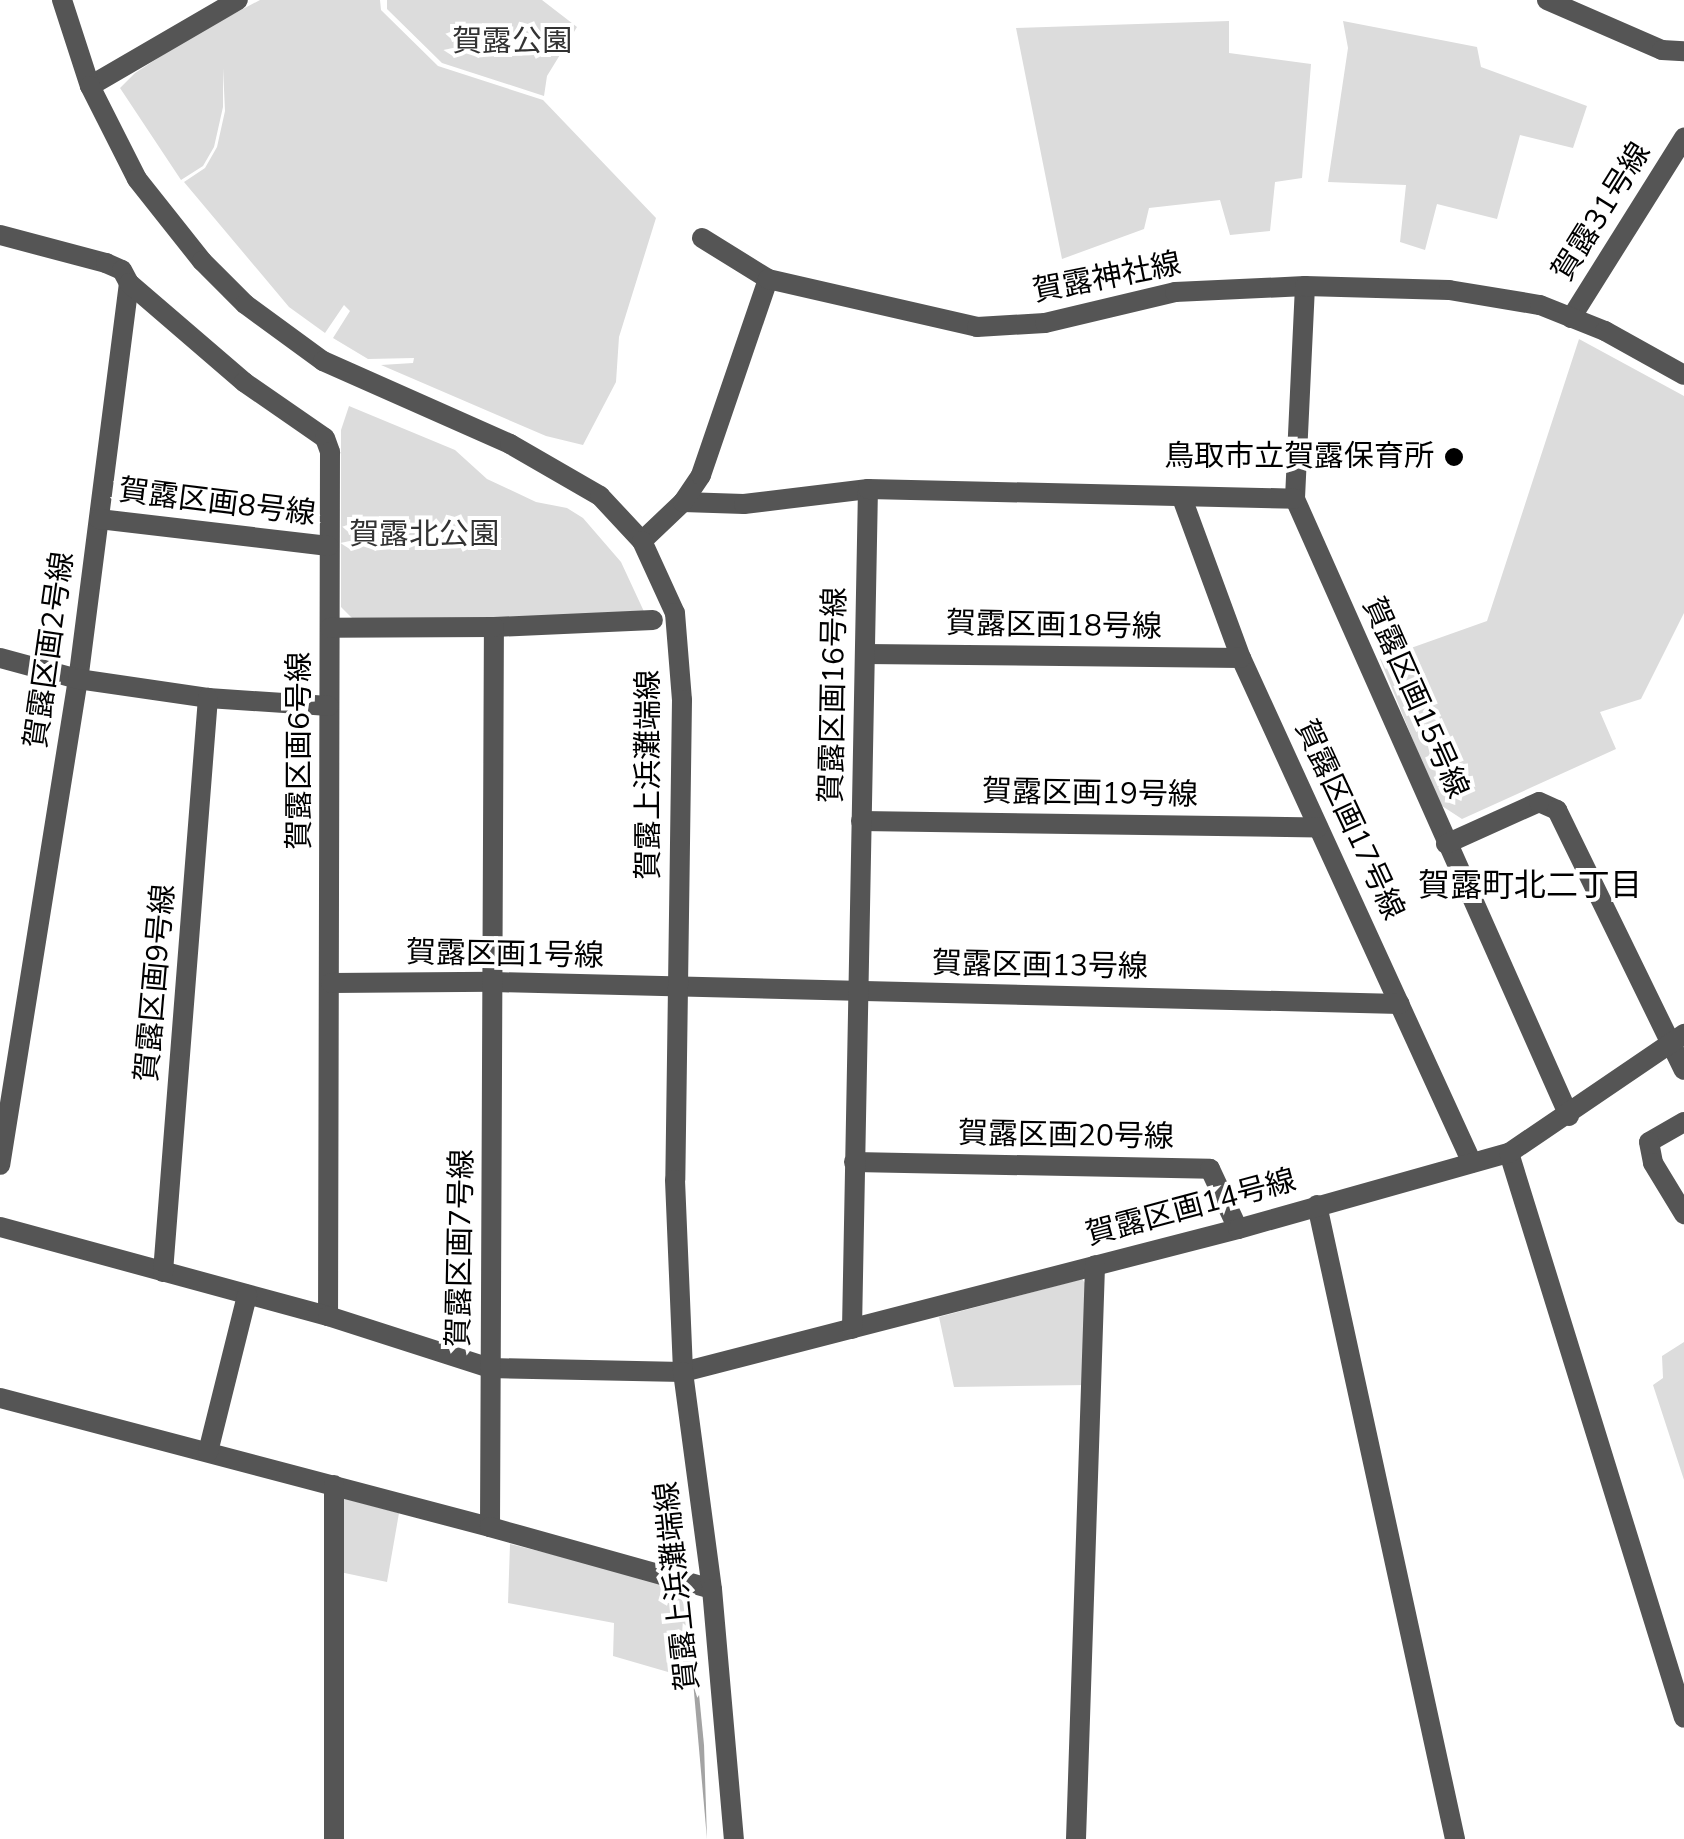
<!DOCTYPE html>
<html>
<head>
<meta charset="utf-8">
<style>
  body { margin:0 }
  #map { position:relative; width:1684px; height:1839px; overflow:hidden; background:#fff; font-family:"Nunito Sans","Noto Sans JP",sans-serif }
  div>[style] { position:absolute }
  .green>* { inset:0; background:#dcdcdc }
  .water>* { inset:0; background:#a3a3a3 }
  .minor>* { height:20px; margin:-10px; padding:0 10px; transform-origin:10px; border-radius:10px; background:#555 }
  .tertiary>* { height:20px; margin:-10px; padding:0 10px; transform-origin:10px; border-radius:10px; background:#555 }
  .dots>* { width:28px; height:28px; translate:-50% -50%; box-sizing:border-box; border:5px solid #fff; border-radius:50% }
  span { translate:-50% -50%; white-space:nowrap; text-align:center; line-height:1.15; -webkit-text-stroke:8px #fff; paint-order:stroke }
  .park-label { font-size:30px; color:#333 }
  .street-label { font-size:30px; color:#000 }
  .poi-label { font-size:30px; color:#000 }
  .right { translate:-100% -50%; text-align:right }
  .neighbourhood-label { font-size:32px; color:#000 }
</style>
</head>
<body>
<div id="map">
  <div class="green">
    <div style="clip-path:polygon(260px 0,380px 0,381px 10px,438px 66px,543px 100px,656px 218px,619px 337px,616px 382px,583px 445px,546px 436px,381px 365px,413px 363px,414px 358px,368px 359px,333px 338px,350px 311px,344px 305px,325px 333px,289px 307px,184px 182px,205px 168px,217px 147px,225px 111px,223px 68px,223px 107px,214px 147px,203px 166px,181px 180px,120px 88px,135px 73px,192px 36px)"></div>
    <div style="clip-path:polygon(387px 0,542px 0,577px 27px,547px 76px,544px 96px,442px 63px,387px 9px)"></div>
    <div style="clip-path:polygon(1229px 21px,1229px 53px,1311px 64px,1302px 178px,1275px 182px,1270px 231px,1230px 235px,1220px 200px,1149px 208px,1144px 229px,1062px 259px,1016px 28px)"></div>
    <div style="clip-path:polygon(1343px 21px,1477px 47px,1481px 67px,1587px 106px,1573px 148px,1520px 135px,1497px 219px,1437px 204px,1425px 250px,1400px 242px,1406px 185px,1328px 182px,1348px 48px)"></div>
    <div style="clip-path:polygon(1579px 339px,1684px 396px,1684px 613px,1641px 699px,1600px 712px,1616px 749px,1462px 819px,1439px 804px,1380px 659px,1487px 621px)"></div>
    <div style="clip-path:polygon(349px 406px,455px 450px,487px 479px,536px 502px,567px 508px,583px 518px,621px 562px,647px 618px,352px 618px,341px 607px,341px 430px)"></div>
    <div style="clip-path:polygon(1082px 1279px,1088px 1287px,1088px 1385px,954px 1387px,939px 1317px)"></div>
    <div style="clip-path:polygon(1684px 1342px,1684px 1480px,1653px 1385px,1663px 1378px,1662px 1356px)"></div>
    <div style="clip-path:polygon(339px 1497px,399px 1513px,387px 1582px,340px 1572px)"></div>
    <div style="clip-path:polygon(510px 1544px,673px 1584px,685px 1606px,692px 1606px,699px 1681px,613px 1656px,614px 1623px,508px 1603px)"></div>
  </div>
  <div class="water">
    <div style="clip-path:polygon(687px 1613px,691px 1613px,704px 1745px,707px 1839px)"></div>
  </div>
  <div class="minor">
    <div style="left:1547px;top:0;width:125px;rotate:23.5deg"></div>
    <div style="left:1662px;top:50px;width:22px;rotate:3deg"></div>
    <div style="left:90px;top:86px;width:171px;rotate:-30.2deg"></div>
    <div style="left:0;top:235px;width:110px;rotate:14.8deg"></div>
    <div style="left:106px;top:263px;width:17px;rotate:24deg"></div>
    <div style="left:122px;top:270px;width:15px;rotate:62deg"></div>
    <div style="left:129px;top:283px;width:399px;rotate:97.3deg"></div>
    <div style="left:78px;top:679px;width:492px;rotate:99.1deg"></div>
    <div style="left:702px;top:238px;width:78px;rotate:31.8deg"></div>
    <div style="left:129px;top:283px;width:152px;rotate:40.7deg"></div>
    <div style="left:244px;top:382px;width:98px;rotate:34.7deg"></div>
    <div style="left:325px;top:438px;width:15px;rotate:70deg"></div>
    <div style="left:330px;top:452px;width:864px;rotate:90.13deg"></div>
    <div style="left:1305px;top:286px;width:213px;rotate:92.7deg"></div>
    <div style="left:1295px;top:499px;width:675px;rotate:66.05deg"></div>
    <div style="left:1571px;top:318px;width:213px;rotate:-57.9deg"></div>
    <div style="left:1182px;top:498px;width:171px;rotate:69.8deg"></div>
    <div style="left:1241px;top:658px;width:555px;rotate:65.42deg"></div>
    <div style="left:683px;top:502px;width:61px;rotate:1.9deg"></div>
    <div style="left:744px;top:504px;width:125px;rotate:-6.9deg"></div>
    <div style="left:99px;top:519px;width:231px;rotate:6.7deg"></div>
    <div style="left:642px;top:541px;width:57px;rotate:-43.6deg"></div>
    <div style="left:683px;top:502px;width:32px;rotate:-56deg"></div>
    <div style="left:701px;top:475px;width:207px;rotate:-71.1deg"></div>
    <div style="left:768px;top:279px;width:214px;rotate:12.9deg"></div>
    <div style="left:977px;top:327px;width:68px;rotate:-3.4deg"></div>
    <div style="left:1045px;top:323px;width:134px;rotate:-13.4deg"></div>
    <div style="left:1175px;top:292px;width:130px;rotate:-2.6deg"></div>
    <div style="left:1305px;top:286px;width:144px;rotate:1.6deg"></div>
    <div style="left:1449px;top:290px;width:92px;rotate:9.4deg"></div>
    <div style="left:1540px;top:305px;width:70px;rotate:21.8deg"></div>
    <div style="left:1605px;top:331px;width:90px;rotate:29.1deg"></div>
    <div style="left:494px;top:627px;width:159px;rotate:-2.5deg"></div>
    <div style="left:865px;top:654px;width:376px;rotate:0.6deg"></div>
    <div style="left:0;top:658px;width:81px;rotate:15.1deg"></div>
    <div style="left:78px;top:679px;width:131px;rotate:8.3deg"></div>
    <div style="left:208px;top:698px;width:121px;rotate:3.8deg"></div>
    <div style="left:861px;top:821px;width:457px;rotate:0.8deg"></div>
    <div style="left:1446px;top:844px;width:102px;rotate:-24.3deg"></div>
    <div style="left:1539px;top:802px;width:20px;rotate:24deg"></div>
    <div style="left:1557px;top:810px;width:289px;rotate:64deg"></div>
    <div style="left:331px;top:983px;width:163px;rotate:-0.4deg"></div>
    <div style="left:494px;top:982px;width:906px;rotate:1.39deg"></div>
    <div style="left:1684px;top:1122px;width:40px;rotate:150.3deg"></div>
    <div style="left:1649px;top:1142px;width:21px;rotate:79deg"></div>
    <div style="left:1653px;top:1163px;width:60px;rotate:58.7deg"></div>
    <div style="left:1509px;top:1153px;width:591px;rotate:72.79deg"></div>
    <div style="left:854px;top:1162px;width:356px;rotate:1.1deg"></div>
    <div style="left:1210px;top:1169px;width:66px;rotate:65deg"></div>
    <div style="left:1317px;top:1205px;width:649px;rotate:77.72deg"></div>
    <div style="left:0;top:1227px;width:340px;rotate:15.2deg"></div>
    <div style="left:328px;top:1316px;width:170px;rotate:17.8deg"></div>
    <div style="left:490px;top:1368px;width:193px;rotate:1.2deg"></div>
    <div style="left:683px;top:1372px;width:573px;rotate:-14.45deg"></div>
    <div style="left:1238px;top:1229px;width:281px;rotate:-15.7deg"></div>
    <div style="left:1509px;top:1153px;width:212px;rotate:-34.2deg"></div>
    <div style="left:163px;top:1272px;width:576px;rotate:-85.52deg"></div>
    <div style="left:852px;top:1329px;width:840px;rotate:-88.91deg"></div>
    <div style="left:868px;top:489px;width:427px;rotate:1.3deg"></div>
    <div style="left:0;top:1398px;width:507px;rotate:14.75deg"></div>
    <div style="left:490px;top:1527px;width:900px;rotate:-89.75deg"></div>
    <div style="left:494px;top:627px;width:164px;rotate:179.7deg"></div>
    <div style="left:208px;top:1452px;width:162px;rotate:-76deg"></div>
    <div style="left:334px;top:1485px;width:354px;rotate:90deg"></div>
    <div style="left:490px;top:1527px;width:230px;rotate:15.6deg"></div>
    <div style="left:1076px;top:1839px;width:574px;rotate:-88.1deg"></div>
  </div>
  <div class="tertiary">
    <div style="left:62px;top:0;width:90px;rotate:72deg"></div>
    <div style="left:90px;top:86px;width:104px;rotate:63.2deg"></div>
    <div style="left:137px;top:179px;width:105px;rotate:51.6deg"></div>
    <div style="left:202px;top:261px;width:61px;rotate:45deg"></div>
    <div style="left:245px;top:304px;width:97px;rotate:36.2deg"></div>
    <div style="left:323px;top:361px;width:205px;rotate:23.9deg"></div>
    <div style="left:510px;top:444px;width:104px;rotate:30deg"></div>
    <div style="left:600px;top:496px;width:62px;rotate:47deg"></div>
    <div style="left:642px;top:541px;width:79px;rotate:65.4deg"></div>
    <div style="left:675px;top:613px;width:87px;rotate:85.4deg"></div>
    <div style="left:682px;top:700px;width:480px;rotate:90.8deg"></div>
    <div style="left:675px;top:1180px;width:192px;rotate:87.6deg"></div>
    <div style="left:683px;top:1372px;width:219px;rotate:82.4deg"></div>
    <div style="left:712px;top:1589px;width:251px;rotate:85deg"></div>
  </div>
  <div class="dots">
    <div style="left:1454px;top:457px;background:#000"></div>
  </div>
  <div class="park-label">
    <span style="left:512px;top:42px">賀露公園</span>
    <span style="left:424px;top:535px">賀露北公園</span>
  </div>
  <div class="street-label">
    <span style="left:1602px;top:212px;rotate:-58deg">賀露31号線</span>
    <span style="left:1107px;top:278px;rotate:-11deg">賀露神社線</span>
    <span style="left:217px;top:503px;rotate:7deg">賀露区画8号線</span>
    <span style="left:1054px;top:626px;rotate:1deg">賀露区画18号線</span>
    <span style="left:50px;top:650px;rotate:-82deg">賀露区画2号線</span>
    <span style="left:834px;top:695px;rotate:-89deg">賀露区画16号線</span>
    <span style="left:1415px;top:698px;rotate:66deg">賀露区画15号線</span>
    <span style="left:300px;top:751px;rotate:-90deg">賀露区画6号線</span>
    <span style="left:649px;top:775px;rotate:-90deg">賀露上浜灘端線</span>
    <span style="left:1090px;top:794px;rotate:1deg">賀露区画19号線</span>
    <span style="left:1349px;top:820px;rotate:65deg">賀露区画17号線</span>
    <span style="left:505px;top:955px;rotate:1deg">賀露区画1号線</span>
    <span style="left:1040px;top:966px;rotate:1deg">賀露区画13号線</span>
    <span style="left:156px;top:983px;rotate:-85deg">賀露区画9号線</span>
    <span style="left:1066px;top:1136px;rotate:1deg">賀露区画20号線</span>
    <span style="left:1191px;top:1208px;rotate:-15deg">賀露区画14号線</span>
    <span style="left:461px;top:1248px;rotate:-89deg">賀露区画7号線</span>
    <span style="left:678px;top:1586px;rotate:-96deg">賀露上浜灘端線</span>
  </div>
  <div class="poi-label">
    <span class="right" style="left:1434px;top:457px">鳥取市立賀露保育所</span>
  </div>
  <div class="neighbourhood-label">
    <span style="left:1530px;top:886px">賀露町北二丁目</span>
  </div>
</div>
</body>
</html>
